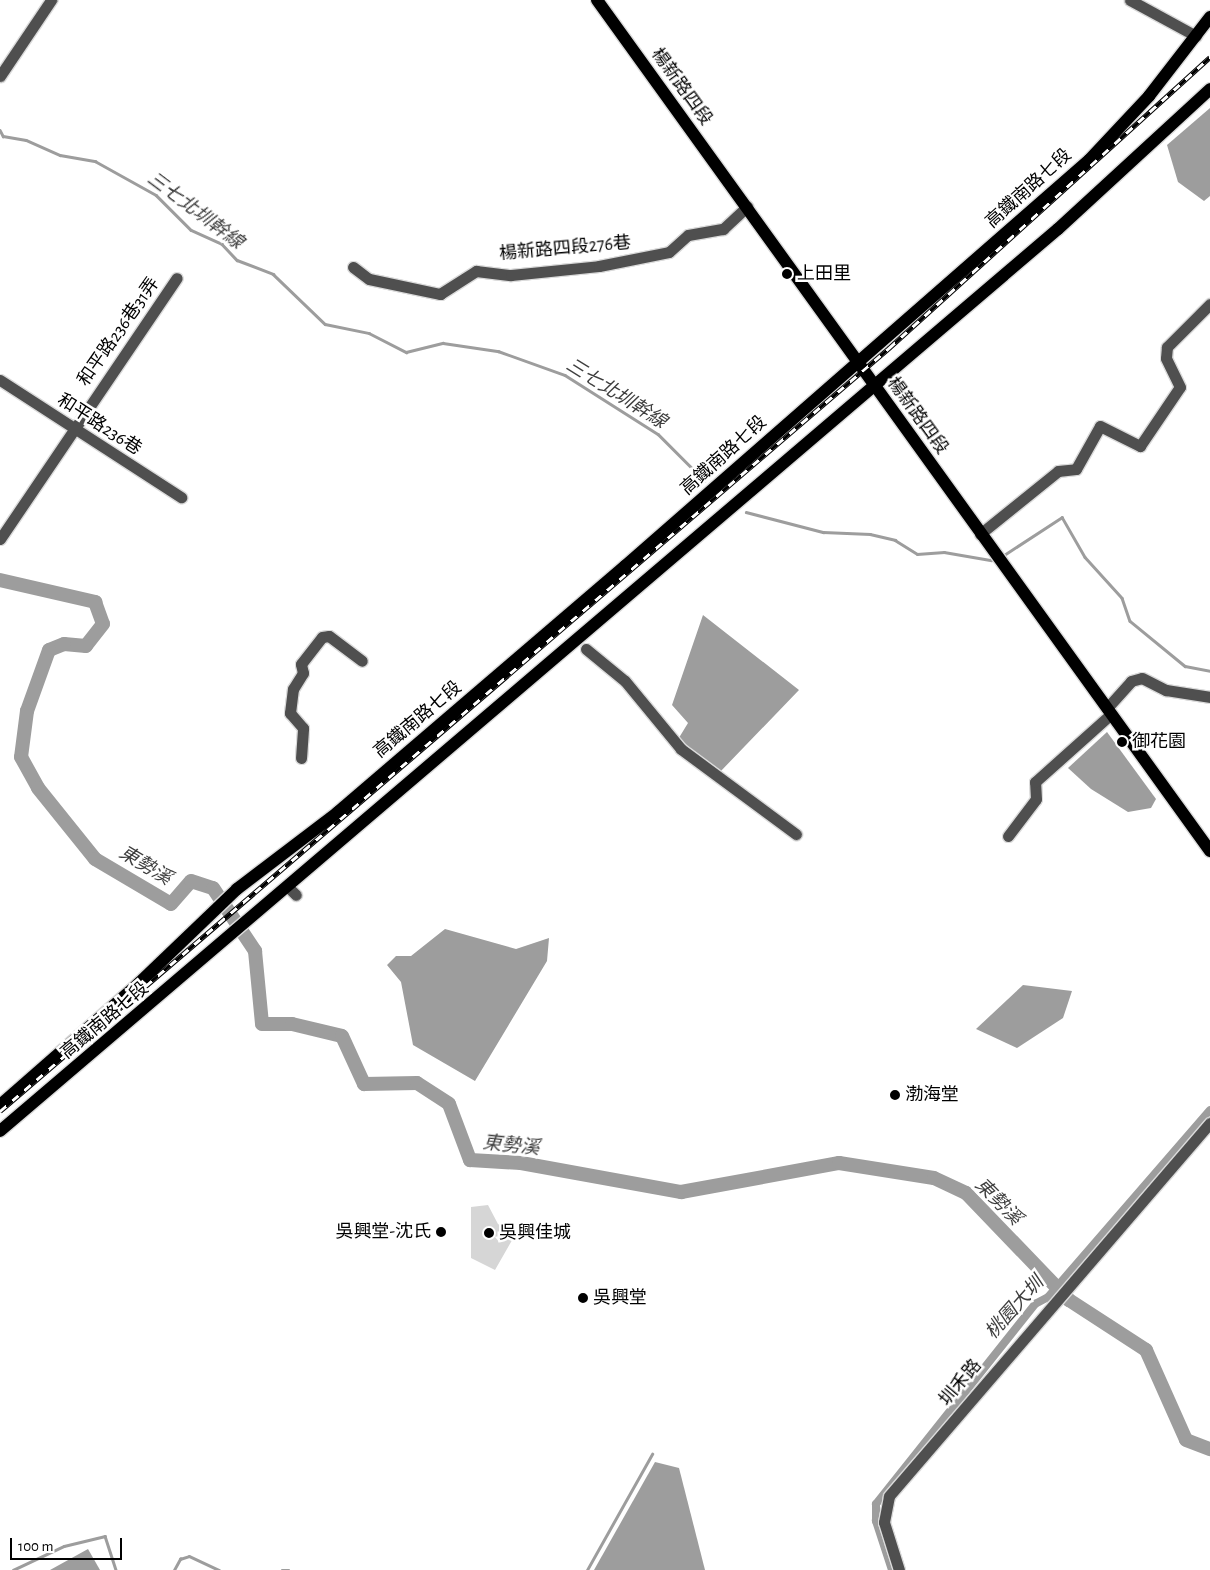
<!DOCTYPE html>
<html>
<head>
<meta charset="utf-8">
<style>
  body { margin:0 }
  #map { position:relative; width:1210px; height:1570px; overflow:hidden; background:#fff; font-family:"Alegreya Sans","Noto Sans TC",sans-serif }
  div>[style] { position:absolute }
  .green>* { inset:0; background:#d6d6d6 }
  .water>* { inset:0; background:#9d9d9d }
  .stream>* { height:2.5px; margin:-1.25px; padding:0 1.25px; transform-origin:1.25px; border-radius:1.25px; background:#9d9d9d }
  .canal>* { height:8px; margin:-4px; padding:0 4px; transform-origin:4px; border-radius:4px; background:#9d9d9d }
  .river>* { height:14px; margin:-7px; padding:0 7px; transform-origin:7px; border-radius:7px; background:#9d9d9d }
  .roads { filter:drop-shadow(1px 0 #dbdbdb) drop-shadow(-1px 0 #dbdbdb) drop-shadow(0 1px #dbdbdb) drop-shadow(0 -1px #dbdbdb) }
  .minor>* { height:11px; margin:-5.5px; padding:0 5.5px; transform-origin:5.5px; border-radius:5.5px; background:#4f4f4f }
  .major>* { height:12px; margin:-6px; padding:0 6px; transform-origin:6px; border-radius:6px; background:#000 }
  .rail>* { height:4.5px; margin-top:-2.25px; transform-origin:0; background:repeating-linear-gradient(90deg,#fff 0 8px,#000 0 16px); box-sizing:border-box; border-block:1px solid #000 }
  .dots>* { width:14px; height:14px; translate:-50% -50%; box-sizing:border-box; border:2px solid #fff; border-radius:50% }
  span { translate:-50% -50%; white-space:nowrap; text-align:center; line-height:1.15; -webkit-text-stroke:5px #fff; paint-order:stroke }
  .street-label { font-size:18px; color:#000 }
  .poi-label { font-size:18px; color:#000 }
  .left { translate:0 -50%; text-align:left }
  .right { translate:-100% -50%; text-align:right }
  .water-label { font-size:19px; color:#3e3e3e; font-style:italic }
  .scale { position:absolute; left:10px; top:1538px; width:112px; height:22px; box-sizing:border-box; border:2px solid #000; border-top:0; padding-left:6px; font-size:15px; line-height:18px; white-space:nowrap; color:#000; -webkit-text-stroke:4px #fff; paint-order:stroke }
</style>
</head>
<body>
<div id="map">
  <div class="green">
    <div style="clip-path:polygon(488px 1205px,498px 1224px,515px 1235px,495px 1270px,471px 1258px,471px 1207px)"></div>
  </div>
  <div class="water">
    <div style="clip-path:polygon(1210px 108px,1210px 196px,1204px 201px,1178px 182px,1167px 145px)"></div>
    <div style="clip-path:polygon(703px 615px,799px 690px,719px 773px,677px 741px,688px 723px,672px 705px)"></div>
    <div style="clip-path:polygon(1107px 732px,1156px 799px,1151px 808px,1128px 812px,1091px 789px,1068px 768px)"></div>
    <div style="clip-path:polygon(445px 929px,516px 949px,549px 938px,547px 961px,475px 1081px,413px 1045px,401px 982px,387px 965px,396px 956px,411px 956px)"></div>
    <div style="clip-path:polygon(1023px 985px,1072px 991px,1063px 1018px,1017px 1048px,976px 1029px)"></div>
    <div style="clip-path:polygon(655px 1462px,679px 1468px,705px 1570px,594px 1570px)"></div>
    <div style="clip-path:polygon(88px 1549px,100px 1570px,50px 1570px)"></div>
  </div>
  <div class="stream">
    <div style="left:0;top:130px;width:7px;rotate:63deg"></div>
    <div style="left:3px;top:136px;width:23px;rotate:10deg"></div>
    <div style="left:26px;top:140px;width:37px;rotate:24deg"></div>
    <div style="left:60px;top:155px;width:36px;rotate:10deg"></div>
    <div style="left:95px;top:161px;width:70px;rotate:29.1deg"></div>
    <div style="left:156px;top:195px;width:49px;rotate:45deg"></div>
    <div style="left:191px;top:230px;width:34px;rotate:24deg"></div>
    <div style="left:222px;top:244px;width:22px;rotate:47deg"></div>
    <div style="left:237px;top:260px;width:39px;rotate:21deg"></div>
    <div style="left:273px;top:274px;width:72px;rotate:43.9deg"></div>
    <div style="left:325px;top:324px;width:45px;rotate:11.6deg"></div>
    <div style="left:369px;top:333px;width:42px;rotate:27.2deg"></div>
    <div style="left:406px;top:352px;width:38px;rotate:-14deg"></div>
    <div style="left:443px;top:343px;width:56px;rotate:8.3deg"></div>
    <div style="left:498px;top:351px;width:71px;rotate:19.7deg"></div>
    <div style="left:565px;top:375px;width:110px;rotate:32.4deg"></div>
    <div style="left:658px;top:434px;width:66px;rotate:45deg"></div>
    <div style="left:746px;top:512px;width:80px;rotate:14.6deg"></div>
    <div style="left:823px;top:532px;width:47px;rotate:2.4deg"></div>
    <div style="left:870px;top:534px;width:26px;rotate:13deg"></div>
    <div style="left:895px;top:540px;width:26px;rotate:32deg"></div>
    <div style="left:917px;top:554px;width:27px;rotate:-4deg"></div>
    <div style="left:944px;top:552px;width:48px;rotate:9.7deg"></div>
    <div style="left:1004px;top:555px;width:69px;rotate:-33.2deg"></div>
    <div style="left:1062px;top:517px;width:46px;rotate:60.1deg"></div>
    <div style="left:1085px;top:557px;width:55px;rotate:47.9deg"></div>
    <div style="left:1122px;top:598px;width:24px;rotate:71deg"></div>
    <div style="left:1130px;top:621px;width:71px;rotate:39.3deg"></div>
    <div style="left:1185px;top:666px;width:25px;rotate:11deg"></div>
    <div style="left:13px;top:1570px;width:56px;rotate:-25.2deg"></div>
    <div style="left:64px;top:1546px;width:42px;rotate:-13.7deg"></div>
    <div style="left:105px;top:1536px;width:36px;rotate:72deg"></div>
    <div style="left:174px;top:1570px;width:13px;rotate:-61deg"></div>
    <div style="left:180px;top:1559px;width:9px;rotate:-18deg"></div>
    <div style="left:189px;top:1556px;width:33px;rotate:25deg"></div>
    <div style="left:282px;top:1570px;width:7px"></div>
    <div style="left:587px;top:1570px;width:133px;rotate:-60.7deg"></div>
  </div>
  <div class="canal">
    <div style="left:892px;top:1570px;width:52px;rotate:-108.1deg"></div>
    <div style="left:876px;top:1521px;width:17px;rotate:-90deg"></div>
    <div style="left:876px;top:1504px;width:256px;rotate:-51.5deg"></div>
    <div style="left:1035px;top:1304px;width:15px;rotate:-28deg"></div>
    <div style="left:1048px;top:1297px;width:247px;rotate:-49.1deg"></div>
  </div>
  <div class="river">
    <div style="left:0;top:580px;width:98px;rotate:13deg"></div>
    <div style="left:95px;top:602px;width:23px;rotate:70deg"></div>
    <div style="left:103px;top:624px;width:28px;rotate:128deg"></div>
    <div style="left:86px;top:646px;width:22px;rotate:-175deg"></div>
    <div style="left:64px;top:644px;width:16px;rotate:158deg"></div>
    <div style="left:49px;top:650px;width:65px;rotate:109.8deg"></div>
    <div style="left:27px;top:711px;width:46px;rotate:97.4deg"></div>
    <div style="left:21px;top:757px;width:35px;rotate:61deg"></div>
    <div style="left:38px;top:788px;width:91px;rotate:51.2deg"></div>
    <div style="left:95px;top:859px;width:88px;rotate:30.6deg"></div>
    <div style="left:171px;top:904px;width:30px;rotate:-49deg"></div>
    <div style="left:191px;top:881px;width:23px;rotate:18deg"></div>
    <div style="left:213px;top:888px;width:76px;rotate:56.3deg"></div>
    <div style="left:255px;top:951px;width:73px;rotate:84.5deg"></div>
    <div style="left:262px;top:1024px;width:30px"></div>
    <div style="left:292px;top:1024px;width:51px;rotate:13.5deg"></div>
    <div style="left:342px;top:1036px;width:53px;rotate:65.4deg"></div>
    <div style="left:364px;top:1084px;width:53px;rotate:-1.1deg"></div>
    <div style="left:417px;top:1083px;width:38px;rotate:33deg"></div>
    <div style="left:449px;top:1104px;width:60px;rotate:69.4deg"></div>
    <div style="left:470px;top:1160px;width:51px;rotate:3.4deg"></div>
    <div style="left:521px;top:1163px;width:163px;rotate:10.3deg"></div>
    <div style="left:681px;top:1192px;width:161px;rotate:-10.4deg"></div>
    <div style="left:839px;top:1163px;width:96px;rotate:9deg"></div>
    <div style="left:934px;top:1178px;width:35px;rotate:25deg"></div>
    <div style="left:966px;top:1193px;width:149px;rotate:46.1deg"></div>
    <div style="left:1069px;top:1300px;width:92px;rotate:33deg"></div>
    <div style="left:1146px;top:1350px;width:98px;rotate:66deg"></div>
    <div style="left:1186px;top:1440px;width:26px;rotate:21deg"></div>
  </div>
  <div class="roads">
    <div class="minor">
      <div style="left:1130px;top:0;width:75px;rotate:28.6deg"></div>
      <div style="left:0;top:76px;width:92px;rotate:-56.1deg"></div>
      <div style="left:353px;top:267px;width:20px;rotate:37deg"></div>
      <div style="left:369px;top:279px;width:73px;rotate:11.9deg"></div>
      <div style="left:440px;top:294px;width:43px;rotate:-32.6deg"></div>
      <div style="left:476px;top:271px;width:35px;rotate:7deg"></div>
      <div style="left:511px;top:275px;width:88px;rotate:-5.8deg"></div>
      <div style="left:599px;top:266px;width:71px;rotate:-11.3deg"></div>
      <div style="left:669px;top:252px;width:25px;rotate:-42deg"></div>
      <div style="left:688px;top:235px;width:36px;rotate:-10deg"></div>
      <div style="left:723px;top:229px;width:33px;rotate:-43deg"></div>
      <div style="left:0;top:380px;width:216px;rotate:32.9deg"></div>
      <div style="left:980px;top:534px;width:100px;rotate:-38.9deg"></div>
      <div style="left:1058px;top:471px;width:18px;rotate:-6deg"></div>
      <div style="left:1076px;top:469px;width:49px;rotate:-60.8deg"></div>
      <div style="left:1100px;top:426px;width:45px;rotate:26.6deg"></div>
      <div style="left:1140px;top:446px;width:71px;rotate:-55.9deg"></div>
      <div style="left:1180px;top:387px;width:32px;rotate:-116deg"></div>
      <div style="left:1166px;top:358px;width:11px;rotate:-85deg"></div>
      <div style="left:1167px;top:347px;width:61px;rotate:-45deg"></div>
      <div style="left:0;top:539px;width:315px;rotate:-55.9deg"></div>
      <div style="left:586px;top:649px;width:50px;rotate:39.4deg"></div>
      <div style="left:625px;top:681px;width:88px;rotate:50.5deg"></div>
      <div style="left:681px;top:749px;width:143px;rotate:36.5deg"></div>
      <div style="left:1107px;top:708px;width:36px;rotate:-48deg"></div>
      <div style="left:1131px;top:681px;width:11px;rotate:-15deg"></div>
      <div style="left:1142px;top:678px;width:27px;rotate:27deg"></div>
      <div style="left:1166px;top:690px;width:45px;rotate:9deg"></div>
      <div style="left:301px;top:758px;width:30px;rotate:-86deg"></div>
      <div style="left:303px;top:728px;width:20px;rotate:-131deg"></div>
      <div style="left:290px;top:713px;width:24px;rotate:-83deg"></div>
      <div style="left:293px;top:689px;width:19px;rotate:-58deg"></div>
      <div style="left:303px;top:673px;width:9px;rotate:-103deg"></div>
      <div style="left:301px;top:664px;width:34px;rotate:-52deg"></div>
      <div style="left:322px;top:637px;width:7px;rotate:-8deg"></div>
      <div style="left:329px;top:636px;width:41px;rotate:37.1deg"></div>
      <div style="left:1008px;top:836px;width:46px;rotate:-52.9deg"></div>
      <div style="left:1036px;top:799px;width:17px;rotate:-93deg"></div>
      <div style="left:1035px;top:782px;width:102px;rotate:-41.8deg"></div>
      <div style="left:288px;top:887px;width:11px;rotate:45deg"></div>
      <div style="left:899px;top:1570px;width:50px;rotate:-107.4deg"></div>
      <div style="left:884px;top:1522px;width:26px;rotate:-79deg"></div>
      <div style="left:889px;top:1496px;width:492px;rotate:-49.3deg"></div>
    </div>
    <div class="major">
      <div style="left:597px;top:0;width:1049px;rotate:54.23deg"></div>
      <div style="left:0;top:1105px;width:184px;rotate:-41.2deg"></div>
      <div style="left:138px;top:984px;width:137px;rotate:-43.8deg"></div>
      <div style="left:237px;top:889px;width:127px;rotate:-37.3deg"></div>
      <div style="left:338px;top:812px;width:378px;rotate:-40.6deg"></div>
      <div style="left:625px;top:566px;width:617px;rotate:-41.19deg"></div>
      <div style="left:1089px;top:160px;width:88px;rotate:-46.8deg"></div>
      <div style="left:1149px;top:96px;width:100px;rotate:-52.3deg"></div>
      <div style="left:0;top:1131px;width:1390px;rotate:-40.45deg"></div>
      <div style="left:1058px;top:229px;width:207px;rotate:-42.6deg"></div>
    </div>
  </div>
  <div class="rail">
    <div style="left:0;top:1111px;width:1172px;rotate:-40.64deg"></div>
    <div style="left:889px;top:348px;width:433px;rotate:-42.2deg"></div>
  </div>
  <div class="dots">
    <div style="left:787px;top:274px;background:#000"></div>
    <div style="left:1122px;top:742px;background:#000"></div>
    <div style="left:895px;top:1095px;background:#000"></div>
    <div style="left:441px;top:1232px;background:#000"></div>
    <div style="left:489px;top:1233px;background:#000"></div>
    <div style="left:583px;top:1298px;background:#000"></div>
  </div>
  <div class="street-label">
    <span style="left:681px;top:87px;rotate:54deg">楊新路四段</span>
    <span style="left:1029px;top:189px;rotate:-42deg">高鐵南路七段</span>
    <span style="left:565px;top:249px;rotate:-5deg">楊新路四段276巷</span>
    <span style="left:119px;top:332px;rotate:-55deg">和平路236巷31弄</span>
    <span style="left:917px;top:416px;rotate:54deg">楊新路四段</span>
    <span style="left:99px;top:425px;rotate:33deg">和平路236巷</span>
    <span style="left:724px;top:456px;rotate:-42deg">高鐵南路七段</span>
    <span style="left:418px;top:720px;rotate:-40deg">高鐵南路七段</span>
    <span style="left:105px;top:1021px;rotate:-40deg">高鐵南路七段</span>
    <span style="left:961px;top:1383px;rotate:-50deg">圳禾路</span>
  </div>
  <div class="poi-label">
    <span class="left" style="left:797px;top:274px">上田里</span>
    <span class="left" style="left:1132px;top:742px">御花園</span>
    <span class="left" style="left:905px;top:1095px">渤海堂</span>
    <span class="right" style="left:431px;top:1232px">吳興堂-沈氏</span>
    <span class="left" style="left:499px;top:1233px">吳興佳城</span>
    <span class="left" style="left:593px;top:1298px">吳興堂</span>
  </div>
  <div class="water-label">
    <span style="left:195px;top:211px;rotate:37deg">三七北圳幹線</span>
    <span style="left:616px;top:394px;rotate:32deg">三七北圳幹線</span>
    <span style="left:145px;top:866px;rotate:31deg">東勢溪</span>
    <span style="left:511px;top:1146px;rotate:6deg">東勢溪</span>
    <span style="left:998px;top:1202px;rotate:45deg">東勢溪</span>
    <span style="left:1015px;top:1308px;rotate:-48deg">桃園大圳</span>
  </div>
  <div class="scale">100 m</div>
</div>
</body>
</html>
